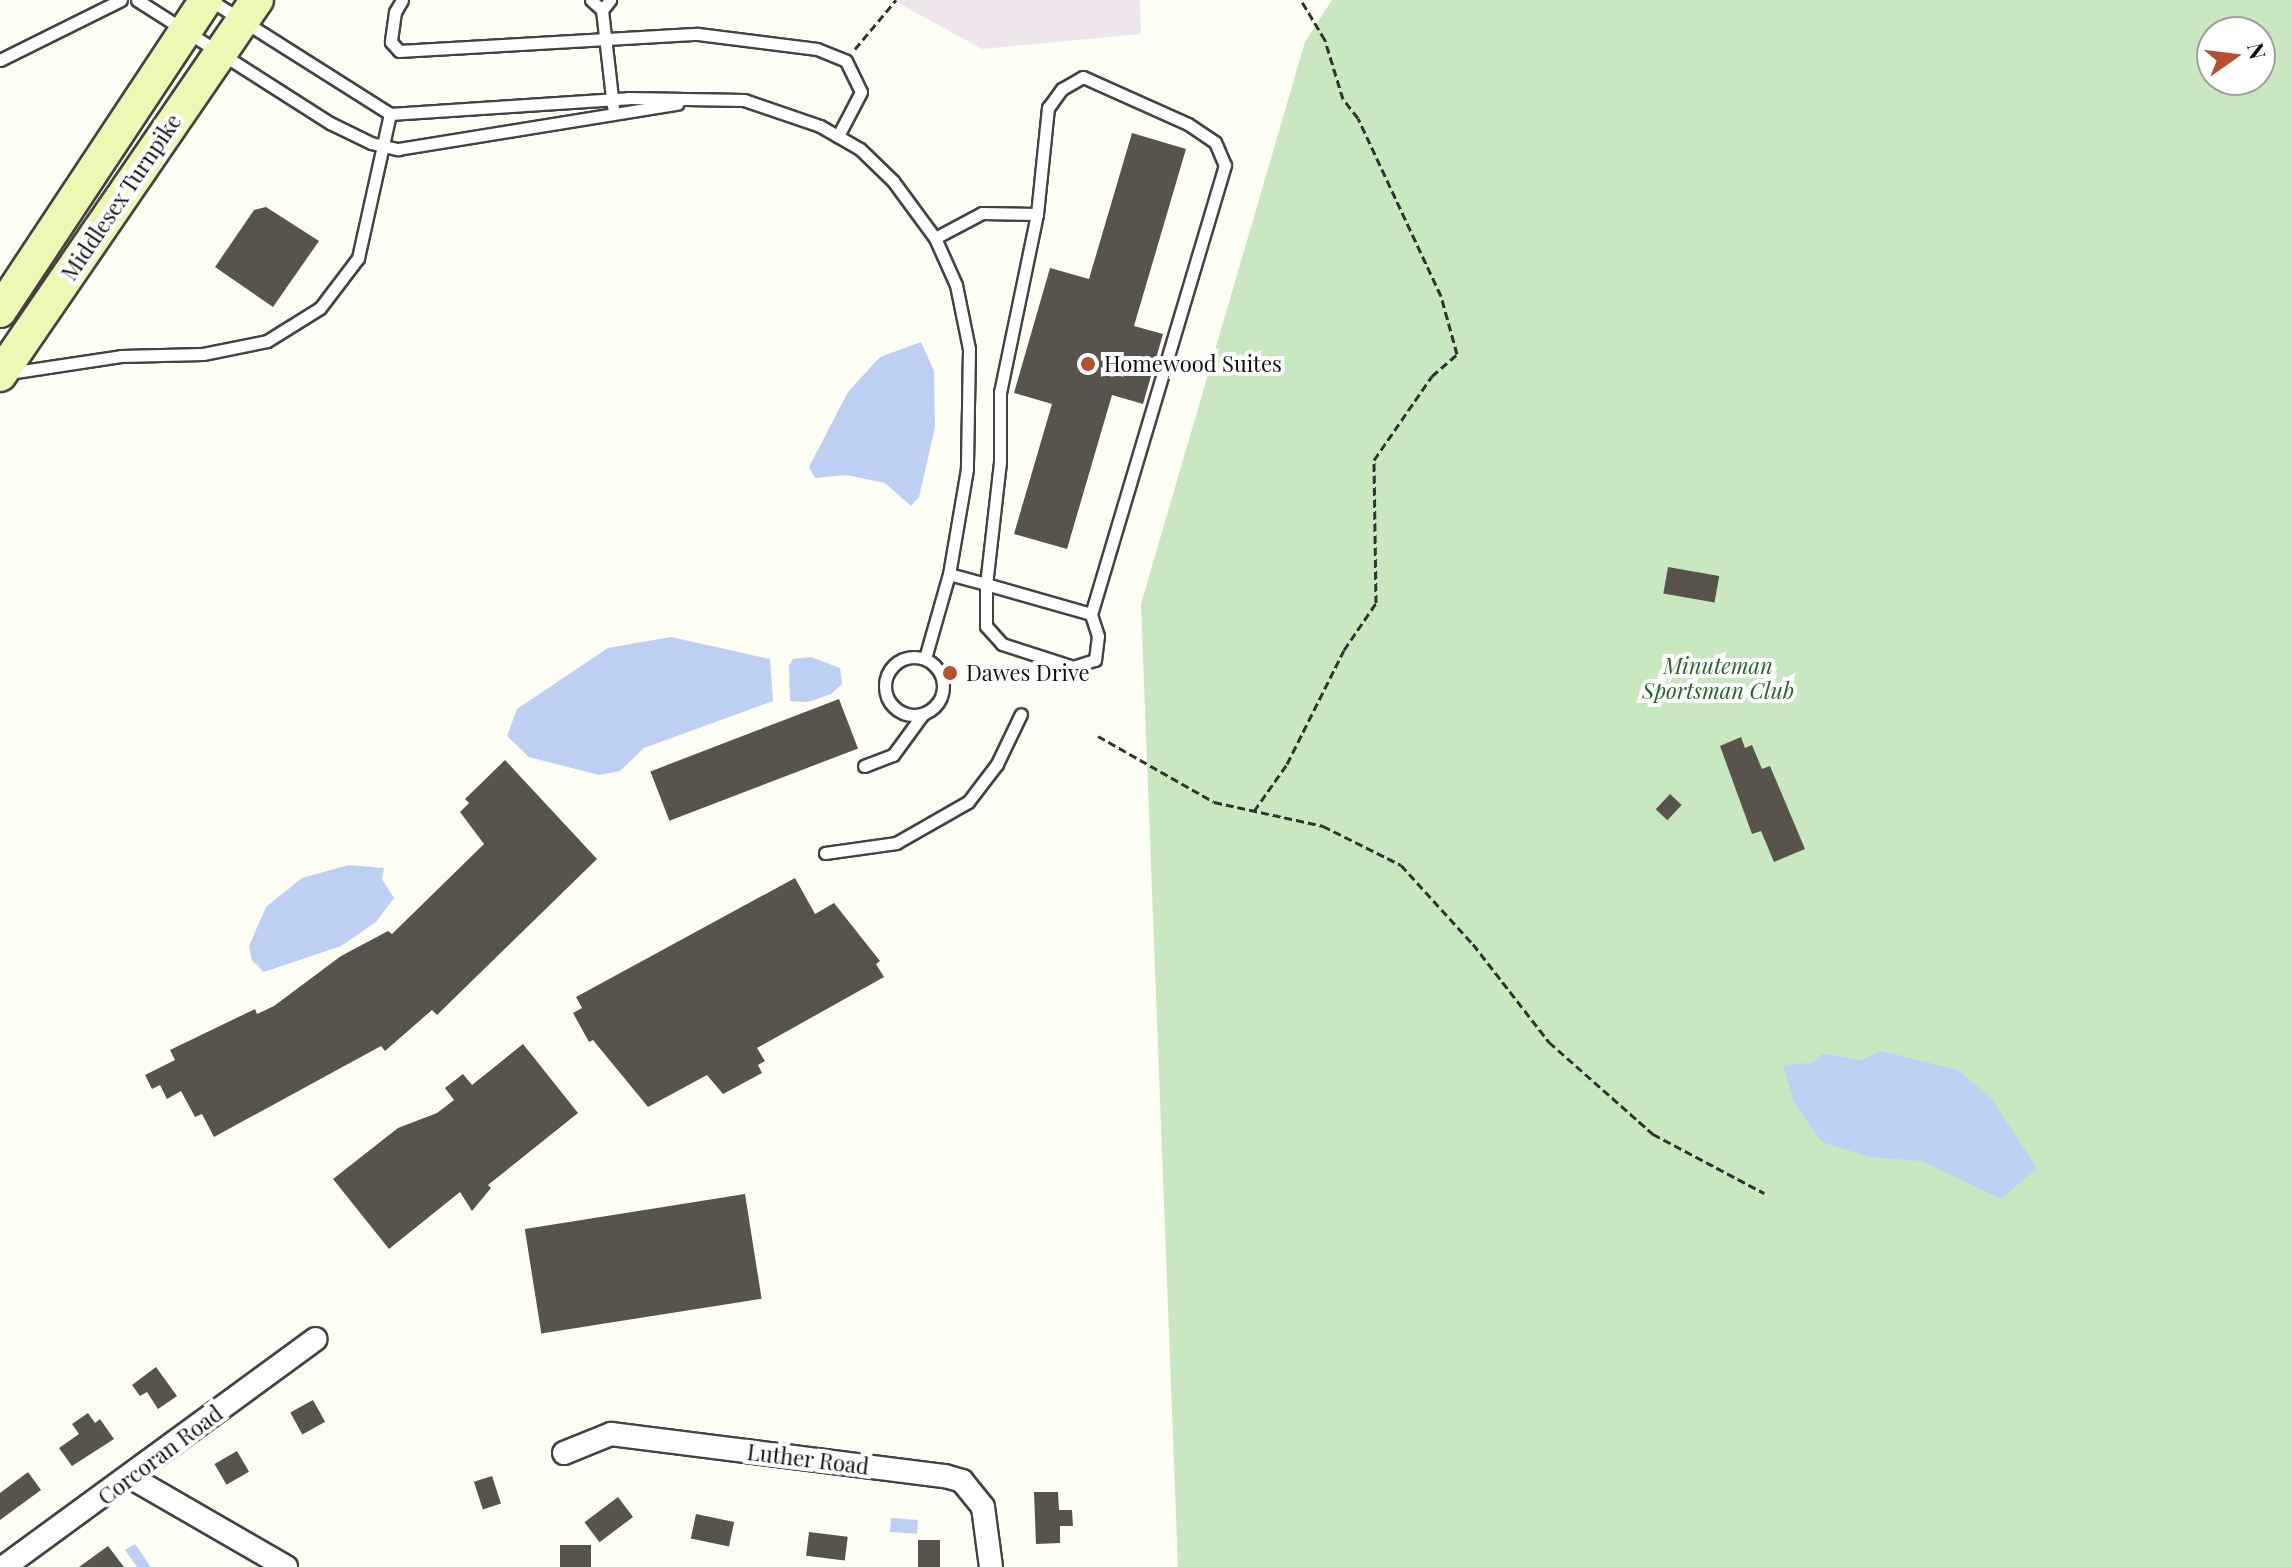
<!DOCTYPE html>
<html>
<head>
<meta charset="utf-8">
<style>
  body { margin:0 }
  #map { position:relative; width:2292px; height:1567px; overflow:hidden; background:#fdfef4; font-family:"Playfair Display",serif }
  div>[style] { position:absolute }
  .industrial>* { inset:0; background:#eee6ec }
  .green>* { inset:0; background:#c9e7c0 }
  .water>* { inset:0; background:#bdcff2; transform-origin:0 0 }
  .building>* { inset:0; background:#58544d; transform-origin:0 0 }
  .path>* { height:3px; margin-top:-1.5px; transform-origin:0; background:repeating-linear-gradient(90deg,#323232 0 8px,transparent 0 12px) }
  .roads { filter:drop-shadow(2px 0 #434343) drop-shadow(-2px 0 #434343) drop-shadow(0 2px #434343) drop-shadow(0 -2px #434343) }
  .lane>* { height:11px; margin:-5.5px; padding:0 5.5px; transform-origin:5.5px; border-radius:5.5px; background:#fff }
  .lane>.ring { margin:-5.5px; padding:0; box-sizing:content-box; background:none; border:11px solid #fff; border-radius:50% }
  .street>* { height:22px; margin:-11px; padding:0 11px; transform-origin:11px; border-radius:11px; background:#fff }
  .secondary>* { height:32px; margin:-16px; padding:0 16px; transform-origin:16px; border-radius:16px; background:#eef8b5 }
  .dots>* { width:22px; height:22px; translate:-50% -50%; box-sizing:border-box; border:4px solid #fff; border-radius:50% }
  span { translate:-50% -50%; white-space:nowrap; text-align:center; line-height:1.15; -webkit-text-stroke:8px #fff; paint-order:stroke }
  .street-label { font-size:22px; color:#101010 }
  .poi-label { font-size:22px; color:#101010 }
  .left { translate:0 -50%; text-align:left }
  .park-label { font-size:22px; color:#256429; font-style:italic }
  .north { position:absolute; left:2196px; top:16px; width:80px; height:80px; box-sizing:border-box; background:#fff; border:2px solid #9f9f9f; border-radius:50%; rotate:76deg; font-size:22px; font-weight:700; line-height:32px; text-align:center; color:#101010 }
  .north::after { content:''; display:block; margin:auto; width:28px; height:36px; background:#b65032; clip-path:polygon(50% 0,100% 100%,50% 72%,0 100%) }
</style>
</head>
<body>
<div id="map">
  <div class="industrial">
    <div style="clip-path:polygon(893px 0,1140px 0,1141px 34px,982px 49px)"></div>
  </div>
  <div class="green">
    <div style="clip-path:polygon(evenodd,1332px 0,2292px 0,2292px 1567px,1178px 1567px,1141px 604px,1305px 42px,1332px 0,2212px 32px,2260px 32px,2260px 80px,2212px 80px,2212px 32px)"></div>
  </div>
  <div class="water">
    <div style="clip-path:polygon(921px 342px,934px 371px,935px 427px,919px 497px,911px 506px,885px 483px,846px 475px,815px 478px,809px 467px,848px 392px,880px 357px)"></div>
    <div style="clip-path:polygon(671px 637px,770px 659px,773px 701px,644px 748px,620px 771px,599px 775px,529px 757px,507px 736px,517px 709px,608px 648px)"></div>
    <div style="clip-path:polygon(811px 657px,840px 668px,842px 684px,831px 694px,808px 702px,790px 701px,789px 666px,793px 659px)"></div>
    <div style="clip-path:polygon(349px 865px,384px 868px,382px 879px,394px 898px,376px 922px,341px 946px,264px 972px,252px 960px,249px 946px,266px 907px,302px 878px)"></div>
    <div style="clip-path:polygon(1881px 1051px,1958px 1070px,1991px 1098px,2037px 1168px,2001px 1199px,1922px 1161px,1869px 1157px,1822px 1142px,1794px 1103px,1783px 1065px,1813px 1063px,1823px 1054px,1861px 1060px)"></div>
    <div style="left:891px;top:1518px;width:27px;height:14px;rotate:4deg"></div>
    <div style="clip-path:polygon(135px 1544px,151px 1567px,137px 1567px,125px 1550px)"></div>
  </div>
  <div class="building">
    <div style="clip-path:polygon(1132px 133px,1186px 149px,1134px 326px,1163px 334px,1143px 404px,1112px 395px,1067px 549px,1014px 534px,1052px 404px,1014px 393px,1050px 268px,1089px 279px)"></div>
    <div style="clip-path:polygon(266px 207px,319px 241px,273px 307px,215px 267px,254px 210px)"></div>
    <div style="left:1668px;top:567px;width:52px;height:27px;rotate:10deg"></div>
    <div style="left:839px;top:699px;width:53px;height:202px;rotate:69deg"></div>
    <div style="clip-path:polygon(1741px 737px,1745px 748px,1752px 745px,1762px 769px,1770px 766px,1805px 849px,1774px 862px,1761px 831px,1752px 834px,1720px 746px)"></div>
    <div style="clip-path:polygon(505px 760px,597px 859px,437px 1015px,432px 1010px,385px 1051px,381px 1046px,214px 1137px,202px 1114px,195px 1117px,181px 1091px,167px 1099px,160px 1085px,152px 1089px,145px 1075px,175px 1060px,170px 1050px,255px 1009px,257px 1014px,274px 1006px,341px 956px,388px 931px,392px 934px,484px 844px,460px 812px,469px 803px,465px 799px)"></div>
    <div style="left:1670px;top:794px;width:16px;height:21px;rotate:43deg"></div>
    <div style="clip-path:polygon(795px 878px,815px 914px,834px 903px,880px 961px,876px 964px,884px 977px,757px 1048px,765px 1061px,758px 1065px,762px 1073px,723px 1094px,707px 1075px,648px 1107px,593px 1040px,589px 1042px,573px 1013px,582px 1008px,576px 997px)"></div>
    <div style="clip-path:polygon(523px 1044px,578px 1113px,488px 1185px,491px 1188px,472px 1211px,460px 1192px,389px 1249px,333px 1179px,398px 1128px,437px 1113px,454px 1100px,445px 1088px,463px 1074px,472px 1085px)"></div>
    <div style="left:745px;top:1194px;width:106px;height:223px;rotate:81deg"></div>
    <div style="clip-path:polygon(156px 1367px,177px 1396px,158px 1409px,147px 1392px,140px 1396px,132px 1385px)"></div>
    <div style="left:313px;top:1400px;width:25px;height:26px;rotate:61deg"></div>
    <div style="clip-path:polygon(88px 1413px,95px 1423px,100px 1419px,114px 1439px,72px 1466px,59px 1448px,79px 1434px,72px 1424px)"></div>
    <div style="left:237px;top:1451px;width:24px;height:26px;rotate:60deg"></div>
    <div style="clip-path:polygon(28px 1472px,41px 1490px,0 1520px,0 1493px)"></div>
    <div style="left:492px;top:1476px;width:29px;height:19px;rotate:72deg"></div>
    <div style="clip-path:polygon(1034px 1492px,1058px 1492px,1059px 1510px,1072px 1510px,1073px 1526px,1060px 1526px,1060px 1543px,1036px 1544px)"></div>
    <div style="left:618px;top:1497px;width:25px;height:42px;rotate:53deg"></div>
    <div style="left:696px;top:1514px;width:39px;height:25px;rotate:12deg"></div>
    <div style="left:809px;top:1532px;width:39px;height:24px;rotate:7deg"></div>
    <div style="left:918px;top:1540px;width:22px;height:27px"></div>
    <div style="left:560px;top:1545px;width:31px;height:22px"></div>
    <div style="clip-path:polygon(108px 1546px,124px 1567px,79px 1567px)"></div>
  </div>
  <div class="path">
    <div style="left:855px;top:49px;width:64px;rotate:-50.1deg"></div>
    <div style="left:1098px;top:736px;width:133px;rotate:29.6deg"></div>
    <div style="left:1214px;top:802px;width:112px;rotate:12.4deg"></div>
    <div style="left:1323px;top:826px;width:87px;rotate:26.6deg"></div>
    <div style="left:1401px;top:865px;width:107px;rotate:47.7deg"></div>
    <div style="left:1473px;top:944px;width:124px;rotate:52.2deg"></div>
    <div style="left:1549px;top:1042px;width:139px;rotate:41.5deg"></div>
    <div style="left:1653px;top:1134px;width:126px;rotate:28deg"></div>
    <div style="left:1254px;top:811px;width:57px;rotate:-54.9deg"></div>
    <div style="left:1287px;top:764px;width:127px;rotate:-63.4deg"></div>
    <div style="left:1344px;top:650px;width:57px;rotate:-55.8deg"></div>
    <div style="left:1376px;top:603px;width:143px;rotate:-90.8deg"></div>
    <div style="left:1374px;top:460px;width:102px;rotate:-55.4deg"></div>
    <div style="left:1432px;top:376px;width:33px;rotate:-41deg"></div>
    <div style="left:1457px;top:354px;width:60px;rotate:-105.4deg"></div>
    <div style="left:1441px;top:296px;width:196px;rotate:-115deg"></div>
    <div style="left:1358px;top:118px;width:24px;rotate:-128deg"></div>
    <div style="left:1343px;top:99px;width:62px;rotate:-107deg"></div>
    <div style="left:1325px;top:40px;width:47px;rotate:-121deg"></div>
  </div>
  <div class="roads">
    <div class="lane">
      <div style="left:137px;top:0;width:229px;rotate:32.5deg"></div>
      <div style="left:330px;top:123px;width:46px;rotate:26deg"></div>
      <div style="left:371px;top:143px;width:28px;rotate:13deg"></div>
      <div style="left:398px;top:149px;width:283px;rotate:-9.2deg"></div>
      <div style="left:210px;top:0;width:213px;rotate:32.3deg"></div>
      <div style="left:390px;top:114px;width:239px;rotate:-3.8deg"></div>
      <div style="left:628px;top:98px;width:116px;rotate:1deg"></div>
      <div style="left:744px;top:100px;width:80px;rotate:18.9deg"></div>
      <div style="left:820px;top:126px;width:46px;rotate:29.9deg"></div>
      <div style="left:860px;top:149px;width:46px;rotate:44.1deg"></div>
      <div style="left:893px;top:181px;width:71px;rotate:53.6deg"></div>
      <div style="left:935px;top:238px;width:51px;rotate:65.9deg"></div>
      <div style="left:956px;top:285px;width:65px;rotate:78.5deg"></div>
      <div style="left:969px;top:349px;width:120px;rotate:91deg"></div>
      <div style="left:967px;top:469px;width:107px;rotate:99.7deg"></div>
      <div style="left:949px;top:574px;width:87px;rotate:105.9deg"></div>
      <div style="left:402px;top:0;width:14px;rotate:120deg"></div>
      <div style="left:395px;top:12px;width:30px;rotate:98deg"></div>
      <div style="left:391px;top:42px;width:12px;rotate:48deg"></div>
      <div style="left:399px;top:51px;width:299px;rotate:-3.3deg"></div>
      <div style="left:698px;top:34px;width:120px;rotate:7.2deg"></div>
      <div style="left:817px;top:49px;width:31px;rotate:22deg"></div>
      <div style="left:846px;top:61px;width:34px;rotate:64deg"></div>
      <div style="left:861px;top:92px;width:50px;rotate:117.6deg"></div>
      <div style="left:591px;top:0;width:15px;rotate:42deg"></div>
      <div style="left:602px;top:10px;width:97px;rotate:83.5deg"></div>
      <div style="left:602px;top:10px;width:13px;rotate:-51deg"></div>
      <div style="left:0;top:60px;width:135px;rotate:-26.4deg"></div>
      <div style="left:1037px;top:214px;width:107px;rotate:-84.1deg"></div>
      <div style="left:1048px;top:108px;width:24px;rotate:-54deg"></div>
      <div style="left:1062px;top:89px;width:24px;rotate:-30deg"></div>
      <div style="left:1083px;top:77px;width:115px;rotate:24.1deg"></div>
      <div style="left:1188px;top:124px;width:32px;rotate:34deg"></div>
      <div style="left:1215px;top:142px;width:25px;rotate:67deg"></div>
      <div style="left:1225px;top:165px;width:469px;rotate:106.6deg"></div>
      <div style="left:935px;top:238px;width:53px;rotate:-28deg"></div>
      <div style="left:982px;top:213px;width:55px;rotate:1deg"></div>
      <div style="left:1037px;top:214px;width:182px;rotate:101.7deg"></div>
      <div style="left:1000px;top:392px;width:70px;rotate:90deg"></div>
      <div style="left:1000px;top:462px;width:123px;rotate:96.5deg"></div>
      <div style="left:986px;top:584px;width:42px;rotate:90deg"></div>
      <div style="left:986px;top:626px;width:24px;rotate:48deg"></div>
      <div style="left:1002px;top:644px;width:75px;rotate:17.9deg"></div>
      <div style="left:1073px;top:667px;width:23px;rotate:-18deg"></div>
      <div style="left:1095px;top:660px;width:24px;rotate:-83deg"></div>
      <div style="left:1098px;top:636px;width:23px;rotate:-108deg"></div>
      <div style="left:1091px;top:614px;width:109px;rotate:-164.1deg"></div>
      <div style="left:986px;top:584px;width:38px;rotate:-165deg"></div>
      <div style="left:9px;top:373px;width:113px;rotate:-8.6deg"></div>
      <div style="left:121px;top:356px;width:82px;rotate:-1.4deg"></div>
      <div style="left:203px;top:354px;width:65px;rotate:-11.5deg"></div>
      <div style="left:267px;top:341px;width:62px;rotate:-31.9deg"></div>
      <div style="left:320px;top:308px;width:63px;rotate:-52.8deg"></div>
      <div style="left:358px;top:258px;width:148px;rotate:-77.5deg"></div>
      <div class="ring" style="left:885px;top:657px;width:47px;height:47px"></div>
      <div style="left:864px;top:766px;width:31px;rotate:-21deg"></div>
      <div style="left:893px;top:755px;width:51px;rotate:-53.8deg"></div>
      <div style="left:825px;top:853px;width:72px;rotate:-8deg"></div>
      <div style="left:896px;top:843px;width:83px;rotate:-29.7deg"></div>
      <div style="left:968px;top:802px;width:48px;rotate:-52.7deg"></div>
      <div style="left:997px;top:764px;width:55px;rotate:-64.4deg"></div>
    </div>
    <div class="street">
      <div style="left:564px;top:1453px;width:51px;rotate:-22deg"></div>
      <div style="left:611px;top:1434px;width:337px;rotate:7.2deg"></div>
      <div style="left:945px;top:1476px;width:18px;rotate:16deg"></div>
      <div style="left:962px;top:1481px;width:33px;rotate:51deg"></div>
      <div style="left:983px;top:1507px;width:61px;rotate:82.4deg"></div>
      <div style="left:132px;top:1478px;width:178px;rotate:30deg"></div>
      <div style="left:4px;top:1567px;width:386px;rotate:-36.2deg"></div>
    </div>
    <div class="secondary">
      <div style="left:0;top:311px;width:373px;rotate:-56.5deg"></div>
      <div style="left:0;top:375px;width:455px;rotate:-55.6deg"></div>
    </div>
  </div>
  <div class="dots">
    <div style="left:1088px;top:364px;background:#b65032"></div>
    <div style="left:950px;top:673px;background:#b65032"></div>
  </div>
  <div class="street-label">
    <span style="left:121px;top:197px;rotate:-56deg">Middlesex Turnpike</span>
    <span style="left:160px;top:1455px;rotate:-37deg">Corcoran Road</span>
    <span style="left:808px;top:1459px;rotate:7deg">Luther Road</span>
  </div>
  <div class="poi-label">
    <span class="left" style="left:1104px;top:364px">Homewood Suites</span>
    <span class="left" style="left:966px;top:673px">Dawes Drive</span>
  </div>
  <div class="park-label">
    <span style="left:1718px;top:678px">Minuteman<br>Sportsman Club</span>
  </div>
  <div class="north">N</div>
</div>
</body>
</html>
